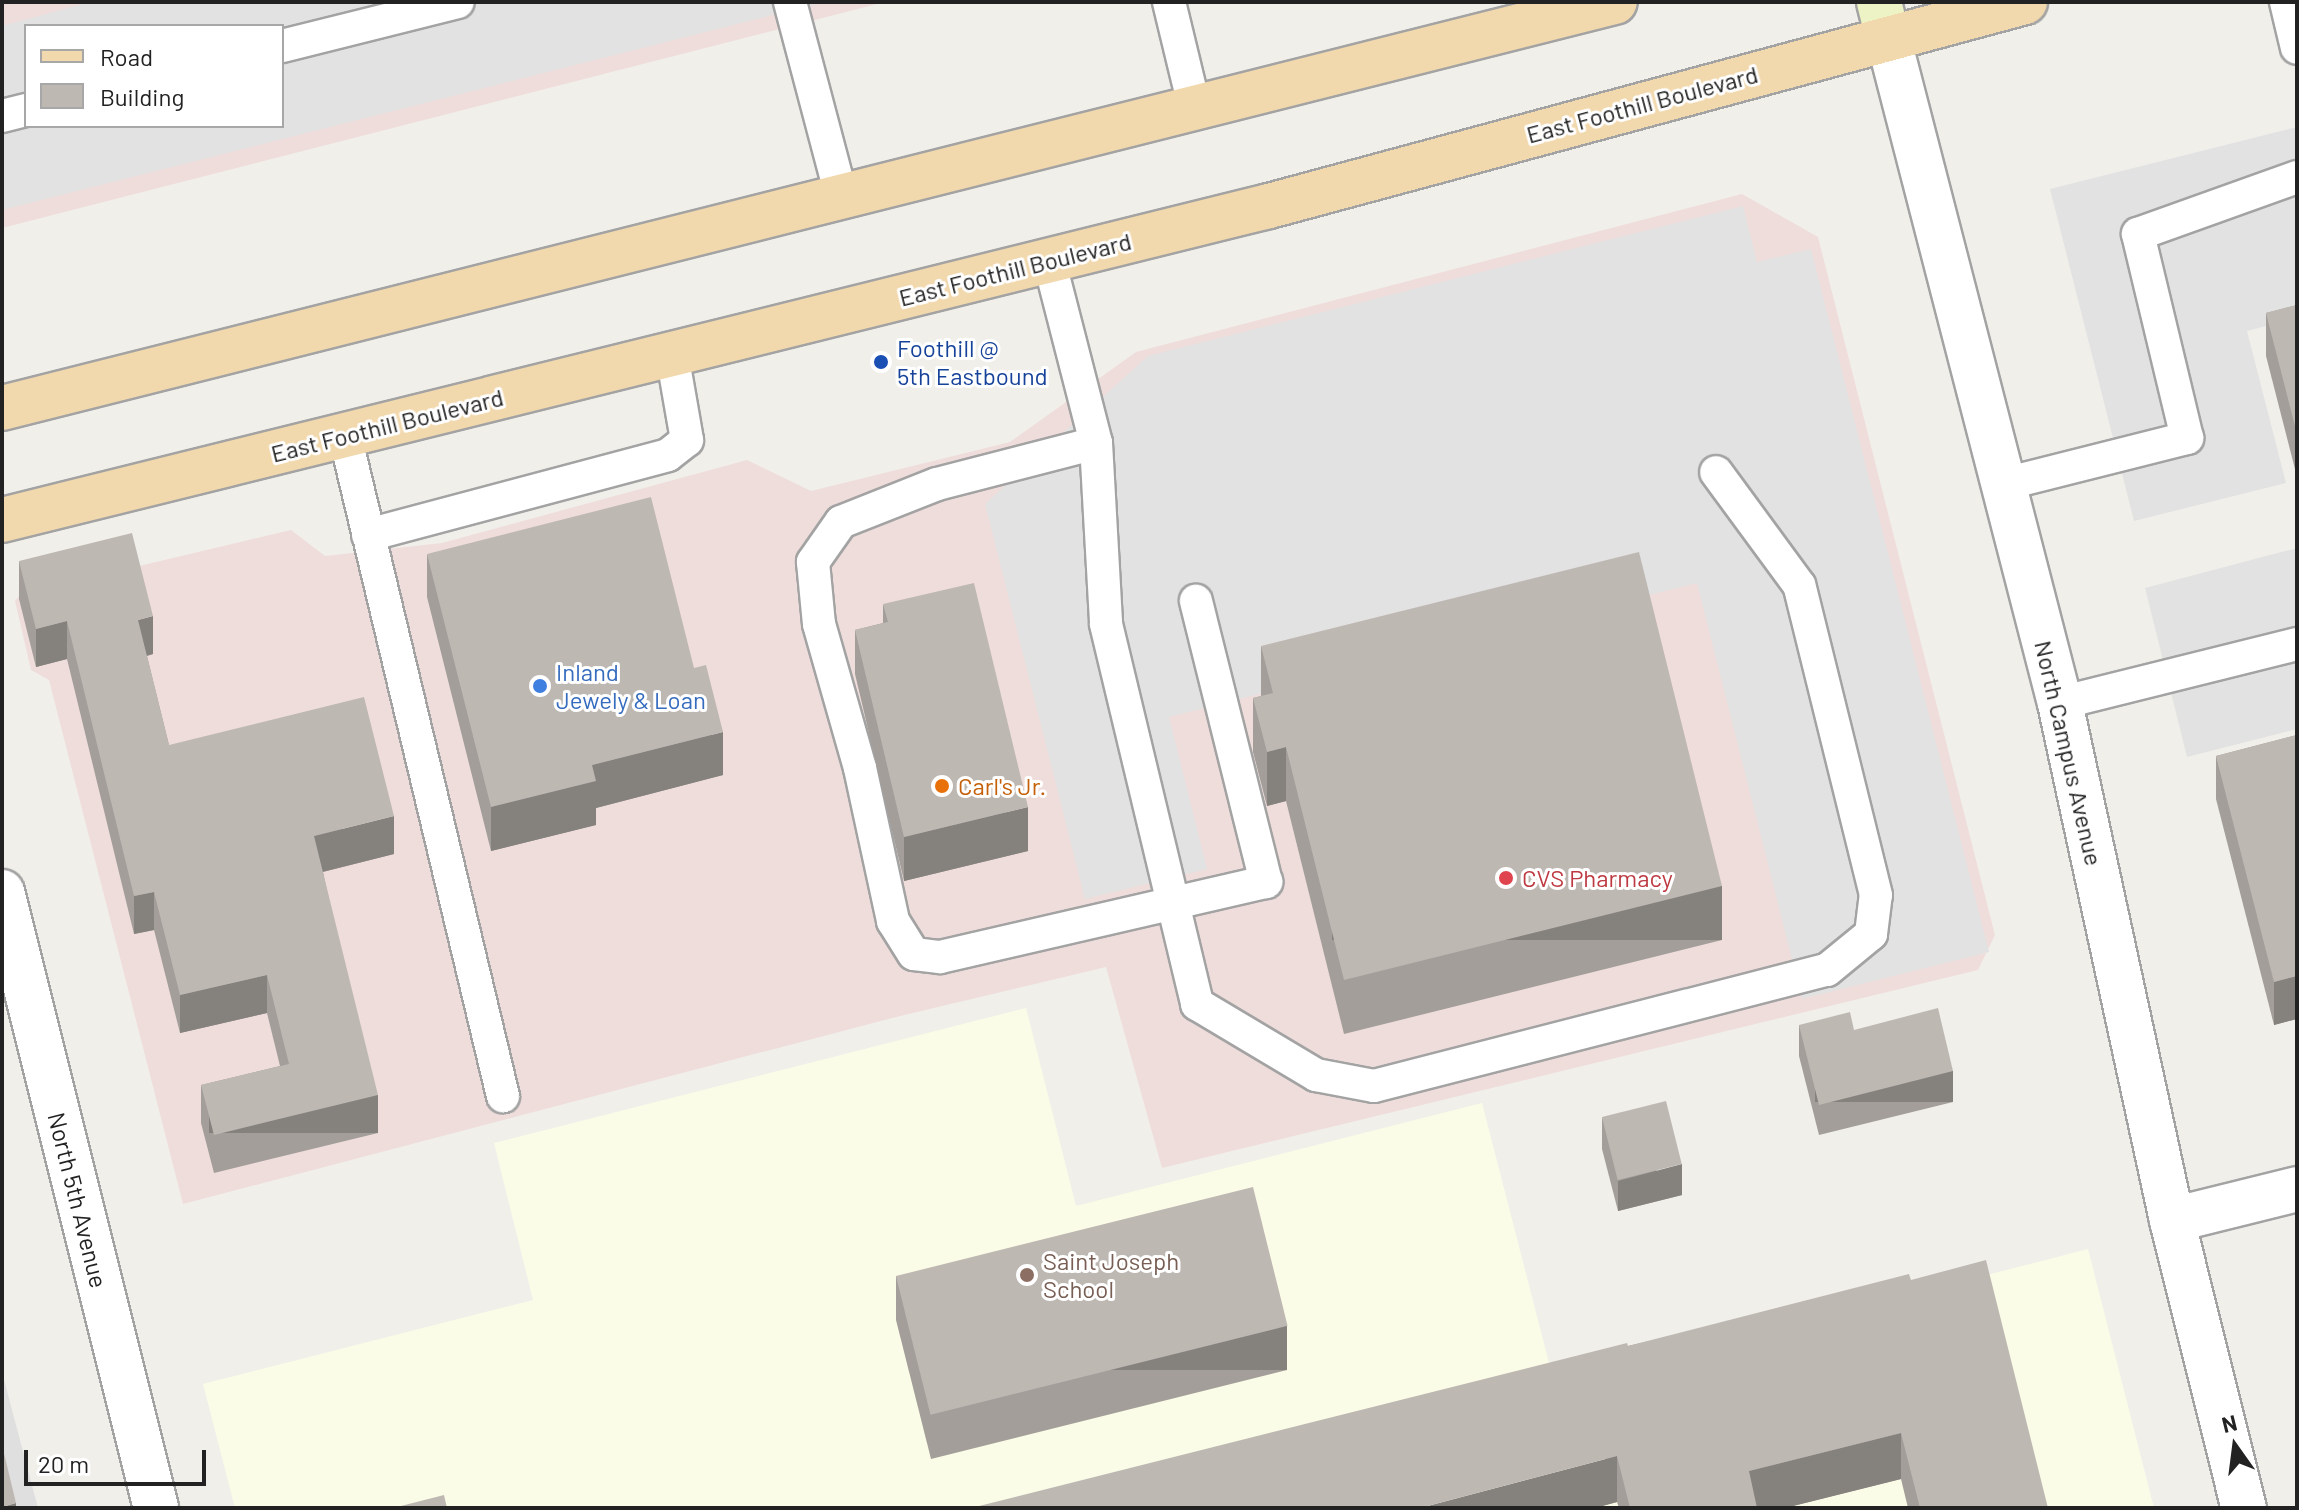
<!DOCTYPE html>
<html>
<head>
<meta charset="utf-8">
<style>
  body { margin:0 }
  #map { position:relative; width:2299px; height:1510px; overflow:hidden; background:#f1efea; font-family:Barlow,sans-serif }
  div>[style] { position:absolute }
  .residential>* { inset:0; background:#e0dfdf }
  .commercial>* { inset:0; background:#efdddb }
  .education>* { inset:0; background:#fbfce7 }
  .parking>* { inset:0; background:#e2e2e2 }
  .roads { filter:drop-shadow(2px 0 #a3a3a3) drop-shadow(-2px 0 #a3a3a3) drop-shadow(0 2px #a3a3a3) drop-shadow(0 -2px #a3a3a3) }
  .service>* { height:32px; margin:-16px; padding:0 16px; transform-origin:16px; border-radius:16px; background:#fff }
  .minor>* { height:44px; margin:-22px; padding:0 22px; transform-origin:22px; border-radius:22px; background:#fff }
  .tertiary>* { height:44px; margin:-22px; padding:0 22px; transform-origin:22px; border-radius:22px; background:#fff }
  .secondary>* { height:44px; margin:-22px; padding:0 22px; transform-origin:22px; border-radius:22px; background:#eef3c5 }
  .primary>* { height:44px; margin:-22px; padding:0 22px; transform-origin:22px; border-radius:22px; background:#f2d8ad }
  .wall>* { inset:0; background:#a39e9a }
  .shaded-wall>* { inset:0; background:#85817d; transform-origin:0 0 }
  .building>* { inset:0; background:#beb8b3; transform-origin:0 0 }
  .dots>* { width:22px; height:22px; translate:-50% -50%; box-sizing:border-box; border:4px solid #fff; border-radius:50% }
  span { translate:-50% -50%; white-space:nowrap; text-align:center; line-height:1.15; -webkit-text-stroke:6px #fff; paint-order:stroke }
  .street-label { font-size:24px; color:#222 }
  .transit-label { font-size:24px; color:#164399 }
  .left { translate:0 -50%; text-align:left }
  .shop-label { font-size:24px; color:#366cbe }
  .food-label { font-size:24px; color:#c56008 }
  .health-label { font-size:24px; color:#be3a42 }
  .education-label { font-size:24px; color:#785e54 }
  .frame { position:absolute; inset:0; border:4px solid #222; pointer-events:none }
  .legend { position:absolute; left:24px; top:24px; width:260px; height:104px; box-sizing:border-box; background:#fff; border:2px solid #a7a7a7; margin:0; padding:10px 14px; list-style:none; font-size:24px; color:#222 }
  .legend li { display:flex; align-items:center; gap:16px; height:40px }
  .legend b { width:40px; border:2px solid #a7a7a7 }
  .north { position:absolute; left:2195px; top:1406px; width:80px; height:80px; -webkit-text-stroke:6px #fff; paint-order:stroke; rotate:346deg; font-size:22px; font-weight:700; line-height:32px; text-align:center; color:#222 }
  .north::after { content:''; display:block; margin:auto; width:28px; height:36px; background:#222; clip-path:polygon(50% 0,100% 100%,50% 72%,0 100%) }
  .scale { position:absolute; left:24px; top:1450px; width:182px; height:36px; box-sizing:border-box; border:4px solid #222; border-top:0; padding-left:10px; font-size:24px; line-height:28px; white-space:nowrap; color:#222; -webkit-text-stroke:6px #fff; paint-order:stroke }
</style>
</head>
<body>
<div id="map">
  <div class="residential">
    <div style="clip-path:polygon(2px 1372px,38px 1508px,2px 1508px)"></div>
  </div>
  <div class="commercial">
    <div style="clip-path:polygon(evenodd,2px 2px,885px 2px,2px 228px,2px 2px,26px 26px,282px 26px,282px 126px,26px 126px,26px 26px)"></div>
    <div style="clip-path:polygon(1742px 194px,1818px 237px,1995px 935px,1978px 970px,1162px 1168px,1106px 967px,896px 1017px,183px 1204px,49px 680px,31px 670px,15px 601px,21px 594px,291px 530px,325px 556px,442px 543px,747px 460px,811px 491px,1010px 442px,1136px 352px)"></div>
  </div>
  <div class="education">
    <div style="clip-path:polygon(1026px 1008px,1076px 1206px,1482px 1103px,1555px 1386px,2088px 1249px,2154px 1508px,235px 1508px,203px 1384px,533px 1300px,494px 1143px)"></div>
  </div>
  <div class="parking">
    <div style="clip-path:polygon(evenodd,90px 2px,824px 2px,2px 210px,2px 26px,90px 2px,26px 26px,282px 26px,282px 126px,26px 126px,26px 26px)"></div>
    <div style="clip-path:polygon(2297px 127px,2297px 318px,2247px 331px,2286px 483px,2134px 521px,2050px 189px)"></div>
    <div style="clip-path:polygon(1743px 206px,1757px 262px,1811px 249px,1989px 952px,1802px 999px,1697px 583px,1169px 717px,1207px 869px,1085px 899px,985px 504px,1148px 356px)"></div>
    <div style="clip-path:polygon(2297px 548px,2297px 729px,2187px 757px,2145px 588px)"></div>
  </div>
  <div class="roads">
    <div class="service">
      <div style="left:790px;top:2px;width:200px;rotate:75.2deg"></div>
      <div style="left:1169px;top:2px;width:106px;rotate:76.4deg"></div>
      <div style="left:2286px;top:2px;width:47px;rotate:76.6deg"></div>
      <div style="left:282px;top:46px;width:181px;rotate:-14deg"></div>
      <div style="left:2px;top:116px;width:25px;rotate:-14deg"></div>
      <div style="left:1049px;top:260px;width:189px;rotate:75.6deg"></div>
      <div style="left:1096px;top:443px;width:181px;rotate:86.8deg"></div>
      <div style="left:1106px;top:624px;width:391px;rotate:76.5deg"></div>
      <div style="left:1197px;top:1004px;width:139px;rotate:30.8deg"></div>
      <div style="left:1316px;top:1075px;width:59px;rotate:10.7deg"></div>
      <div style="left:1374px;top:1086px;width:468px;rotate:-14.4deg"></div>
      <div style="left:1827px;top:970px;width:57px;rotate:-39.3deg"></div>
      <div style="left:1871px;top:934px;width:39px;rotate:-83deg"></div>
      <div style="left:1876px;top:895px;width:319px;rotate:-103.9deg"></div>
      <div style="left:1799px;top:585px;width:140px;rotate:-126.3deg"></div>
      <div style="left:345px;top:436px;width:679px;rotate:76.54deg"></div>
      <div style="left:1096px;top:443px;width:164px;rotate:165.5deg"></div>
      <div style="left:937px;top:484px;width:103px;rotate:158.4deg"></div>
      <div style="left:841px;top:522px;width:49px;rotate:125deg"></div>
      <div style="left:813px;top:562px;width:62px;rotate:84.5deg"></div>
      <div style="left:819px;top:624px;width:150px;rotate:74.1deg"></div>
      <div style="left:860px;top:768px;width:157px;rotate:77.8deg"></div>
      <div style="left:893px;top:921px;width:39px;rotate:58deg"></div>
      <div style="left:914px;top:954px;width:26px;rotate:7deg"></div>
      <div style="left:940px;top:957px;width:335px;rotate:-13deg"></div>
      <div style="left:1266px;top:882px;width:290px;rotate:-104deg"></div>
      <div style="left:2004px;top:484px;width:189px;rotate:-14.1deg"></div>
      <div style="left:2187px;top:438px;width:210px;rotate:-103.5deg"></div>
      <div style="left:2138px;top:234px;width:169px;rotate:-19.7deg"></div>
      <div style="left:368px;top:535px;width:310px;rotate:-14.9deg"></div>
      <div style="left:668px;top:455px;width:24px;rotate:-38deg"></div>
      <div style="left:687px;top:440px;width:87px;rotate:-99.9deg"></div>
      <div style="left:2060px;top:703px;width:244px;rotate:-14deg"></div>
    </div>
    <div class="minor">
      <div style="left:2px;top:892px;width:635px;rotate:75.96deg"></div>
      <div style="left:2172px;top:1220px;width:129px;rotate:-13.9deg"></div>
    </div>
    <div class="tertiary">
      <div style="left:1888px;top:37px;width:688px;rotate:75.52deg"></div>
      <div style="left:2060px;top:703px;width:529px;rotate:77.78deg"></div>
      <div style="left:2172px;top:1220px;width:297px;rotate:76deg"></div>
    </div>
    <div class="secondary">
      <div style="left:1879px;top:2px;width:36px;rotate:76deg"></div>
    </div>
    <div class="primary">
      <div style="left:2px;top:408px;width:1663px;rotate:-14.13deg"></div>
      <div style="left:2px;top:520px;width:1305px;rotate:-13.92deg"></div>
      <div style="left:1269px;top:206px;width:783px;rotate:-15.1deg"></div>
    </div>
  </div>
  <div class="wall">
    <div style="clip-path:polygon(2297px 305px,2297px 477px,2266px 356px,2266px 313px)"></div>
    <div style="clip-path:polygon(427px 554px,694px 668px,723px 775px,596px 808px,596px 825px,491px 851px,427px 597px)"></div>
    <div style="clip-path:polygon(19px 561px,153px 654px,147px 656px,169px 745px,394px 854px,323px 872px,378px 1133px,214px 1173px,201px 1123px,201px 1085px,280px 1066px,267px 1013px,180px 1033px,154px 930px,134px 934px,67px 659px,36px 667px,19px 599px)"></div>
    <div style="clip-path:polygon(883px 604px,1028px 851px,904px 881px,855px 674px,855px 630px,883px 623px)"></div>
    <div style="clip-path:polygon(1261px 646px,1722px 940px,1344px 1034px,1286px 801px,1267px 806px,1253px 752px,1253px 698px,1261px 696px)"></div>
    <div style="clip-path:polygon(2297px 735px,2297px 1019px,2274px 1025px,2216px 799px,2216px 756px)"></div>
    <div style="clip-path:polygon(1799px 1025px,1854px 1030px,1953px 1102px,1819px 1135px,1799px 1056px)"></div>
    <div style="clip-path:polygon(1602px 1118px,1682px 1195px,1618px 1211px,1602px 1149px)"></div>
    <div style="clip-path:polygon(896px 1276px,1287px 1370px,931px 1459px,896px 1320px)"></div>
    <div style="clip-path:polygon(1911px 1280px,2048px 1508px,1908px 1508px,1901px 1479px,1785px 1508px,1619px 1508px,1617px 1502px,1595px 1508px,1628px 1346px)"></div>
  </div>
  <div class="shaded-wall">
    <div style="clip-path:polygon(153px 616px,153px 654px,138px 658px,138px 620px)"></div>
    <div style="clip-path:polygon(67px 621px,67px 659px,36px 667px,36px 629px)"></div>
    <div style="clip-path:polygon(723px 732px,723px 775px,596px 808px,596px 825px,491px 851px,491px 807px,592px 765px)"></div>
    <div style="clip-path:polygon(1286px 747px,1286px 801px,1267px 806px,1267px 752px)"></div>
    <div style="clip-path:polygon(1028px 807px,1028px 851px,904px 881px,904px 837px)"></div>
    <div style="clip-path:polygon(394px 816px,394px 854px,314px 874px,314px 836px)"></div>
    <div style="left:1722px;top:886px;width:54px;height:390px;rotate:90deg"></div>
    <div style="clip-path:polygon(154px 892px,154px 930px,134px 934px,134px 896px)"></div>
    <div style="clip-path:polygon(267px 975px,267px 1013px,180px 1033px,180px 995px)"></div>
    <div style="clip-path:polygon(2297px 976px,2297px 1019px,2274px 1025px,2274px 982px)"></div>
    <div style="left:1953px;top:1071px;width:31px;height:138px;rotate:90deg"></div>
    <div style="left:378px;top:1095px;width:38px;height:169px;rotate:90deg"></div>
    <div style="clip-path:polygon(1682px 1164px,1682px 1195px,1618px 1211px,1618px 1181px)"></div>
    <div style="left:1287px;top:1326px;width:44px;height:367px;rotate:90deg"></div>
    <div style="clip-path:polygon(1901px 1433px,1901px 1479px,1785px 1508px,1749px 1508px,1749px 1471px)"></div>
    <div style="clip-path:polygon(1617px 1456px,1617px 1502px,1595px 1508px,1420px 1508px)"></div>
    <div style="clip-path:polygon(16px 1503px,16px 1508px,2px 1508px,2px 1507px)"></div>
  </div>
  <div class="building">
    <div style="clip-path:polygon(2297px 305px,2297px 434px,2266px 313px)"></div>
    <div style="clip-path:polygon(651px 497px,694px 668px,706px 665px,723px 732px,592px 765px,596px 781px,491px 807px,427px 554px)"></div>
    <div style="clip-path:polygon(132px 533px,153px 616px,138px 620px,169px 745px,364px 697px,394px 816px,314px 836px,378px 1095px,214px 1135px,201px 1085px,289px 1064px,267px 975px,180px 995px,154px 892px,134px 896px,67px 621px,36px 629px,19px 561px)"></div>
    <div style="clip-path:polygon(1639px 552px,1722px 886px,1344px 980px,1286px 747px,1267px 752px,1253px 698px,1273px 693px,1261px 646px)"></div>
    <div style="clip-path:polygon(974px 583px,1028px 807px,904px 837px,855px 630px,888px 622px,883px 604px)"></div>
    <div style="clip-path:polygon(2297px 735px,2297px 976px,2274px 982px,2216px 756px)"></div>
    <div style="clip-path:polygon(1938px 1008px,1953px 1071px,1819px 1105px,1799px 1025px,1850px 1012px,1854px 1030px)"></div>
    <div style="left:1666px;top:1101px;width:65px;height:66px;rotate:76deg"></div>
    <div style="left:1253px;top:1187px;width:143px;height:368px;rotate:76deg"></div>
    <div style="clip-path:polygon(1986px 1260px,2048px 1508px,1920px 1508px,1901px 1433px,1749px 1471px,1757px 1508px,1630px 1508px,1617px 1456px,1420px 1508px,971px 1508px,1627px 1343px,1628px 1346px,1909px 1274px,1911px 1280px)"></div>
    <div style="clip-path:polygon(3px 1449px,16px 1503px,2px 1507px,2px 1450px)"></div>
    <div style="clip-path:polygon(444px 1495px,447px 1508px,393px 1508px)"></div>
  </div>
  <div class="dots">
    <div style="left:881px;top:362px;background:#1a4fb4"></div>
    <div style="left:540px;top:686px;background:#3f7fe0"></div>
    <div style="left:942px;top:786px;background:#e8710a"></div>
    <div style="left:1506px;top:878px;background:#e0444e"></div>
    <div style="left:1027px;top:1275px;background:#8d6e63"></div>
  </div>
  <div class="street-label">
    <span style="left:1642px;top:104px;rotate:-15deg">East Foothill Boulevard</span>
    <span style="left:1015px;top:269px;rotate:-14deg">East Foothill Boulevard</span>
    <span style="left:387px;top:425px;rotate:-14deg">East Foothill Boulevard</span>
    <span style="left:2069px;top:753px;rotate:77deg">North Campus Avenue</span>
    <span style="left:78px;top:1200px;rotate:76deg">North 5th Avenue</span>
  </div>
  <div class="transit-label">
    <span class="left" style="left:897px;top:362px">Foothill @<br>5th Eastbound</span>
  </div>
  <div class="shop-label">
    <span class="left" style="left:556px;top:686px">Inland<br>Jewely &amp; Loan</span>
  </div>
  <div class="food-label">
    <span class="left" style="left:958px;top:786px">Carl's Jr.</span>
  </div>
  <div class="health-label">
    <span class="left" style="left:1522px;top:878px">CVS Pharmacy</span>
  </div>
  <div class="education-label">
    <span class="left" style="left:1043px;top:1275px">Saint Joseph<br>School</span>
  </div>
  <div class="frame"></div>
  <ul class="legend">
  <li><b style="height:10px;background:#f2d8ad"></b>Road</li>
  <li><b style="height:22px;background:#beb8b3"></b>Building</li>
  </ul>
  <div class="north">N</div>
  <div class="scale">20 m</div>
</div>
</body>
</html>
